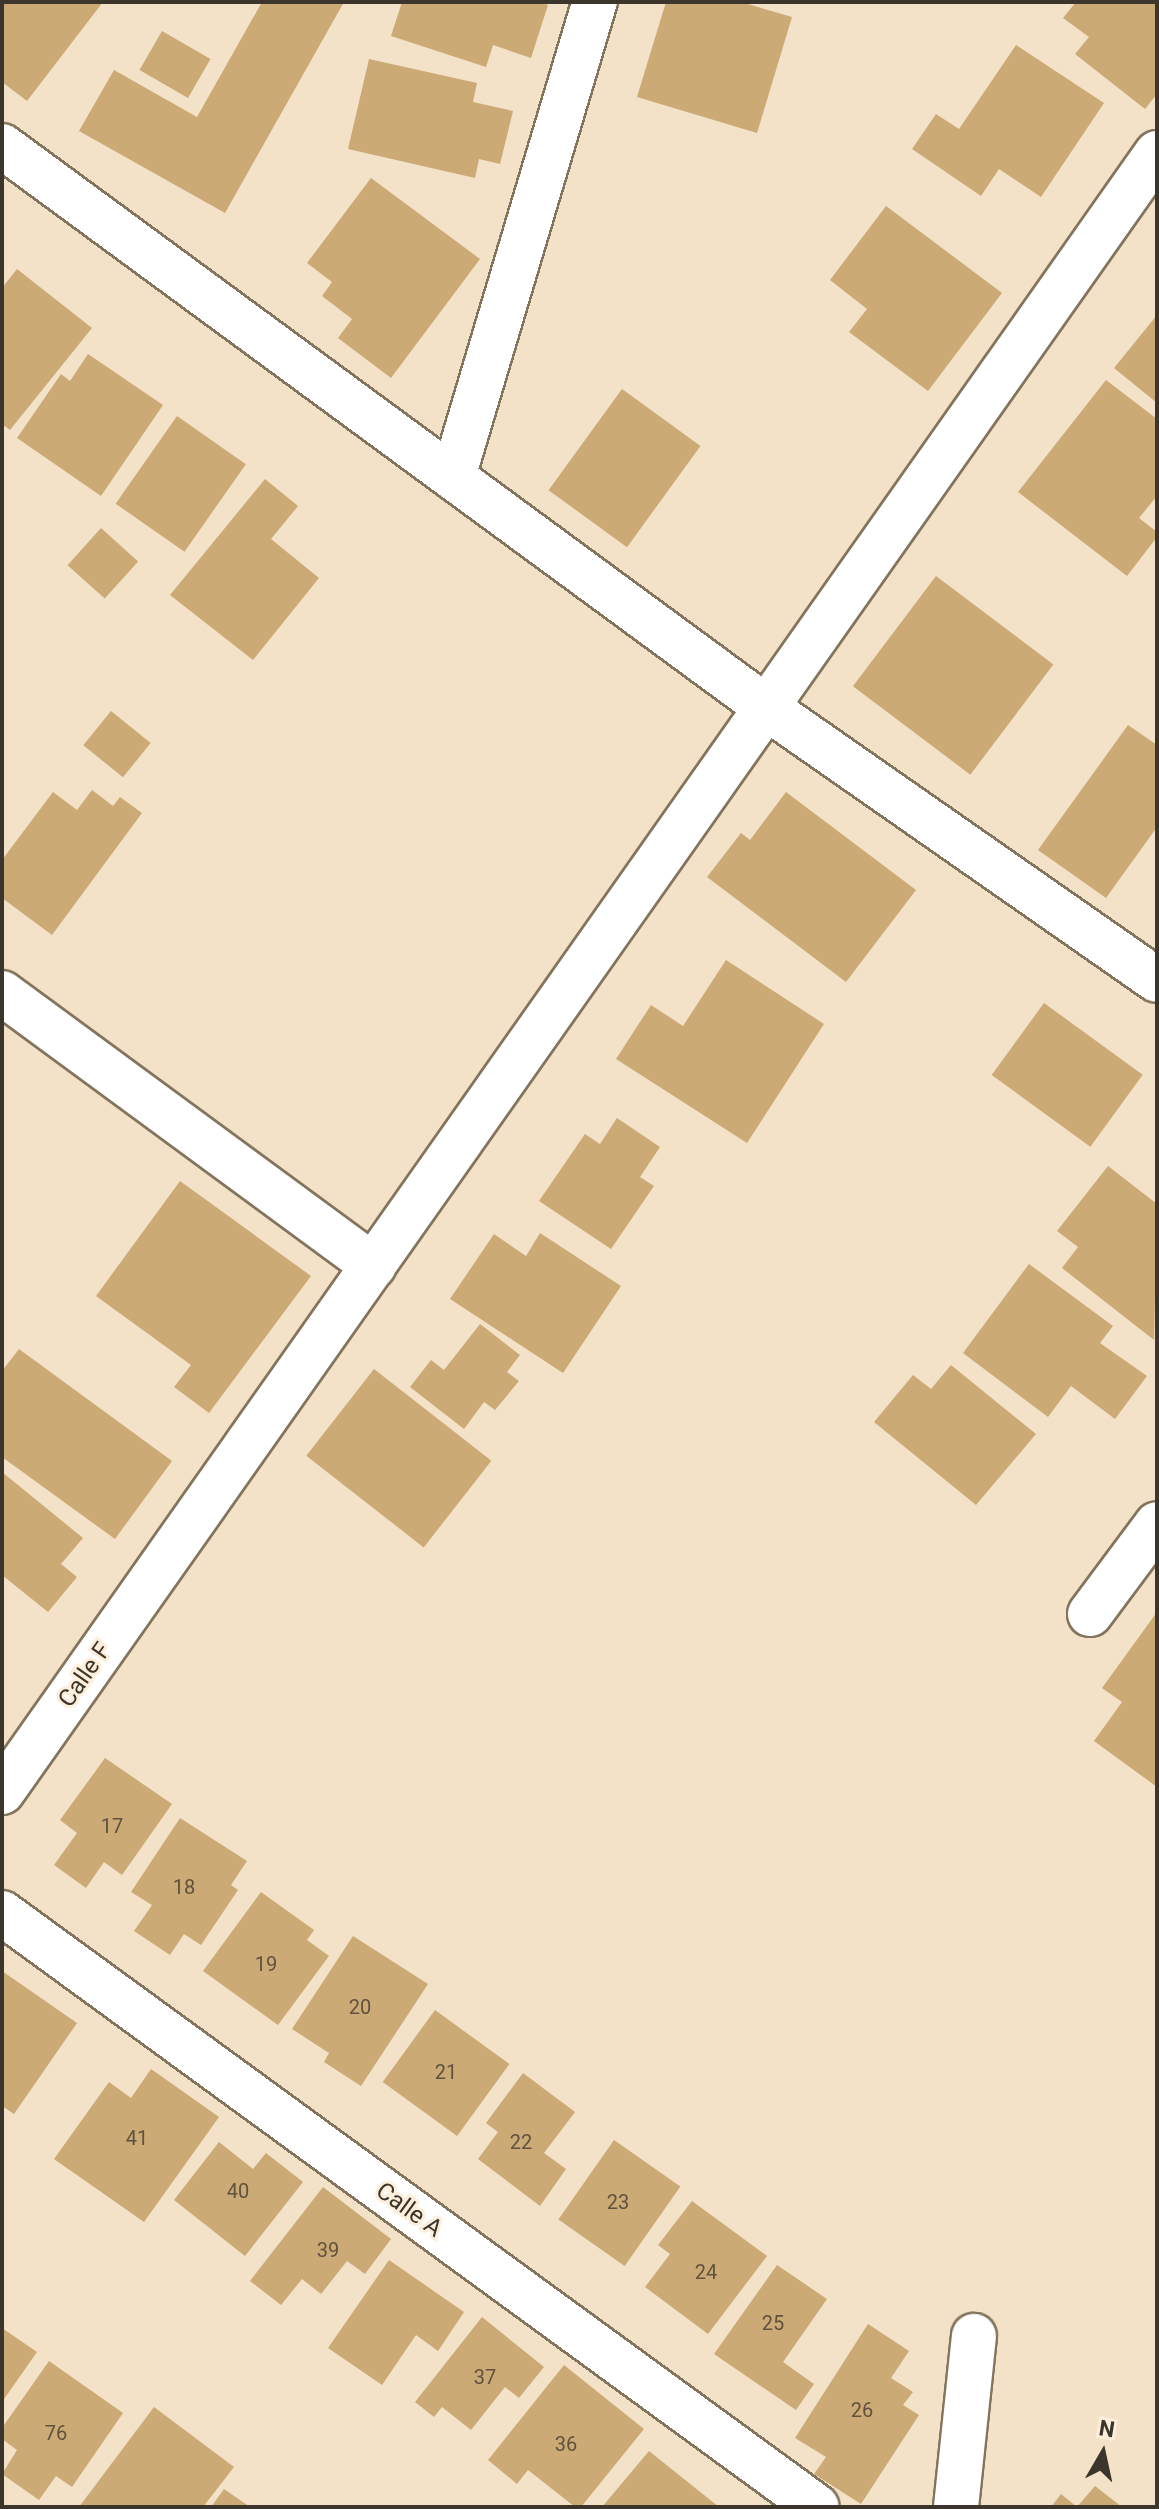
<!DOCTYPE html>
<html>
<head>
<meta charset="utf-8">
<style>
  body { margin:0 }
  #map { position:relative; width:1159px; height:2509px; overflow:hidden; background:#f3e1c8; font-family:Roboto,sans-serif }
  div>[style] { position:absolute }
  .building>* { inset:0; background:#cbaa76; transform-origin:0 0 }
  .roads { filter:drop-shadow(2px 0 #83745d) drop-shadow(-2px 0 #83745d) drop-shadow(0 2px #83745d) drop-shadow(0 -2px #83745d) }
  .minor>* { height:44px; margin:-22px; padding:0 22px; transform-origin:22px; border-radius:22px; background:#fff }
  span { translate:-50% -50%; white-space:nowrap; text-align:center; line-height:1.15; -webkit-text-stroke:6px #fdefdb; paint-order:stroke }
  .number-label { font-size:20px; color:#60523e }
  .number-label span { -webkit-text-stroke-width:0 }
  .street-label { font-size:24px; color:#3c352b }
  .frame { position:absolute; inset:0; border:4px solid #3c352b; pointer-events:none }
  .north { position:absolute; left:1063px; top:2413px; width:80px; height:80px; -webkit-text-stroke:6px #fdefdb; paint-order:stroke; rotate:9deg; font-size:22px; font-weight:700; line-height:32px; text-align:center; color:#3c352b }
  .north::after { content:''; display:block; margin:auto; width:28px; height:36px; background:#3c352b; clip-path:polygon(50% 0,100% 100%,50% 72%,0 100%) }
</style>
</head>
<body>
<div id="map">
  <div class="building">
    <div style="clip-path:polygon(2px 2px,103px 2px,27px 101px,2px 82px)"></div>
    <div style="clip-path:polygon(262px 2px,344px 2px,225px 213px,79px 131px,114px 70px,197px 117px)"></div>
    <div style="clip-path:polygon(402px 2px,539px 2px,548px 5px,531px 58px,493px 45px,486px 67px,391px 36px)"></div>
    <div style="clip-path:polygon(666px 2px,741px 2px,792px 17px,757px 133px,637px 97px)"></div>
    <div style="clip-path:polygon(1076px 2px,1157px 2px,1157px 94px,1145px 109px,1075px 54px,1089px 37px,1063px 18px)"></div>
    <div style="left:162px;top:31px;width:56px;height:45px;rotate:30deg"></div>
    <div style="clip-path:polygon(1016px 45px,1104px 103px,1041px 197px,999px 169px,981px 196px,912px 149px,936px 114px,959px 129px)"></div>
    <div style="clip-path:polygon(369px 59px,477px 83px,473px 102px,513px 111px,500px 164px,479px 159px,475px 178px,348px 149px)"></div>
    <div style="clip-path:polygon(371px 178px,480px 259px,391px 378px,338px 338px,352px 319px,322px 296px,332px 282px,307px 263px)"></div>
    <div style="clip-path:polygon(886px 206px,1002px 293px,928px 391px,849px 332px,867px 309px,830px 280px)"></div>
    <div style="clip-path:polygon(17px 269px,92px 328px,10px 430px,2px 424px,2px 288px)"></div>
    <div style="clip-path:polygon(1157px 315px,1157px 403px,1114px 368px)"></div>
    <div style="clip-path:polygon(88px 354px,163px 405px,101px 496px,17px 438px,61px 374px,70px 381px)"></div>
    <div style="clip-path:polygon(1106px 380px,1157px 419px,1157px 496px,1139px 518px,1157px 532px,1157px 537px,1127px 576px,1018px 492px)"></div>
    <div style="left:622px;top:389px;width:97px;height:125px;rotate:36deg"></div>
    <div style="left:177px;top:416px;width:84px;height:107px;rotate:35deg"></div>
    <div style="clip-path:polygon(265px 479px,298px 506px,271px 539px,319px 578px,253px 660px,170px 595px)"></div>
    <div style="left:101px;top:528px;width:50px;height:50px;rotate:42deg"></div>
    <div style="left:936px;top:576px;width:147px;height:138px;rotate:37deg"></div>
    <div style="left:111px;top:711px;width:51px;height:44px;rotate:39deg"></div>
    <div style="clip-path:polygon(1128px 725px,1157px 745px,1157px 827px,1106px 898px,1038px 850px)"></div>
    <div style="clip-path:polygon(92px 790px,113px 806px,120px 797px,142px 813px,52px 935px,2px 898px,2px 860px,53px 792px,77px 810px)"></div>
    <div style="clip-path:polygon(786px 792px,916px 890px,846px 982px,707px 877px,741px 833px,750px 840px)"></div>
    <div style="clip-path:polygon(726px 960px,824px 1024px,747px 1143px,616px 1059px,651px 1005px,683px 1026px)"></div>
    <div style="left:1044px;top:1003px;width:122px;height:89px;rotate:36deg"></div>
    <div style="clip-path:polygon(617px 1118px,660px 1147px,640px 1177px,654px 1186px,611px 1249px,539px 1201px,585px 1134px,600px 1144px)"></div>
    <div style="clip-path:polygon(1108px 1166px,1157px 1204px,1154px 1340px,1062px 1268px,1078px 1247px,1057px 1231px)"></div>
    <div style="clip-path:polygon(180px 1181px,311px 1276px,209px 1413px,174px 1387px,191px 1365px,96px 1296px)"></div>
    <div style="clip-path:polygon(540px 1233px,621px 1286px,563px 1373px,450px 1299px,494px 1234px,526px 1256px)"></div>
    <div style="clip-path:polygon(1029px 1264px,1113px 1326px,1100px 1343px,1147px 1376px,1115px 1419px,1071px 1386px,1048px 1417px,963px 1353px)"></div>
    <div style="clip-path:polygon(480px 1324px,520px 1355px,507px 1372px,519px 1381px,495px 1410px,484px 1402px,464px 1429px,410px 1387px,431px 1360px,444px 1370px)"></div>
    <div style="clip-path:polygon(19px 1349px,172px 1461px,115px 1539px,2px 1457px,2px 1371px)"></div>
    <div style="clip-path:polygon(951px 1365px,1036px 1434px,976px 1505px,874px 1422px,913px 1375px,931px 1389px)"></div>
    <div style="left:374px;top:1369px;width:149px;height:110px;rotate:38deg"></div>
    <div style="clip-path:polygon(2px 1472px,83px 1538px,61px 1564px,77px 1577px,48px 1612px,2px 1575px)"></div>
    <div style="clip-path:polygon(1157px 1612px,1157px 1787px,1094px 1741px,1122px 1702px,1102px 1688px)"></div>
    <div style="clip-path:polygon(105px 1758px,172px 1804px,122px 1875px,104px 1862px,86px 1888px,54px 1865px,77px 1833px,60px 1820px)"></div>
    <div style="clip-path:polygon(180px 1818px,247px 1861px,231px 1885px,238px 1890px,201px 1945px,184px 1934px,170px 1955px,134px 1931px,152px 1905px,131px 1892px)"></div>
    <div style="clip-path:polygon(261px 1892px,314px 1930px,307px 1940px,329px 1956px,278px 2025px,203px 1971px)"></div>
    <div style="clip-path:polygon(353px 1936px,428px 1984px,361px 2086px,324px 2062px,329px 2053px,292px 2029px)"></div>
    <div style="clip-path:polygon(2px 1971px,77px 2023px,14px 2114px,2px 2106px)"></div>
    <div style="left:435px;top:2010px;width:92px;height:89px;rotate:36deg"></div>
    <div style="clip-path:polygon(151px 2069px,219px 2117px,144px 2222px,54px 2159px,109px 2082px,131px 2098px)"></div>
    <div style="clip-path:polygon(523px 2073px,575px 2112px,544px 2153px,566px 2169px,540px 2206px,478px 2159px,498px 2132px,486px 2123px)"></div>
    <div style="left:614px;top:2140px;width:81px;height:97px;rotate:35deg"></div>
    <div style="clip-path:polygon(219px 2142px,253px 2169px,266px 2153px,303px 2182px,245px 2256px,174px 2200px)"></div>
    <div style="clip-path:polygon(323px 2187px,391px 2239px,365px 2274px,347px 2261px,321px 2294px,302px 2279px,281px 2305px,250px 2281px)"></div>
    <div style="clip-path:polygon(692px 2201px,767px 2256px,708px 2334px,645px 2287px,670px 2254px,658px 2245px)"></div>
    <div style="clip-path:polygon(389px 2260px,464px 2312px,438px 2351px,416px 2335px,382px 2385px,328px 2348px)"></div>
    <div style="clip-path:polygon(777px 2265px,827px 2299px,783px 2362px,814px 2384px,796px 2410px,714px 2354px)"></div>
    <div style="clip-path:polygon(482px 2317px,544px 2367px,519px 2398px,505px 2387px,471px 2430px,442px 2407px,434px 2417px,415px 2402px)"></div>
    <div style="clip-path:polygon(868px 2324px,909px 2351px,891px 2378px,913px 2392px,903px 2405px,919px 2415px,861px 2504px,814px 2474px,826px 2457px,795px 2438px)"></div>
    <div style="clip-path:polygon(2px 2328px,37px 2352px,2px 2402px)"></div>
    <div style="clip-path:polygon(49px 2361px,123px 2413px,72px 2487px,56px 2476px,39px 2500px,2px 2474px,17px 2450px,2px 2439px,2px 2428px)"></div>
    <div style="clip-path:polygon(564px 2365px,644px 2429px,581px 2507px,575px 2507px,528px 2470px,517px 2484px,488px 2460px)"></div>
    <div style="clip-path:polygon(154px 2407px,234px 2467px,203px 2507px,79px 2507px)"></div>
    <div style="clip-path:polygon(649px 2451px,719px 2507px,602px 2507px)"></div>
    <div style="clip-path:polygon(1095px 2486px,1122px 2507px,1077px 2507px)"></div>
    <div style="clip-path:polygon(224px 2489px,250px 2507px,211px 2507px)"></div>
    <div style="clip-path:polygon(1061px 2494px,1077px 2507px,1051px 2507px)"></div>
  </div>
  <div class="roads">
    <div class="minor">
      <div style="left:2px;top:146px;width:949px;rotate:36.3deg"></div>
      <div style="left:767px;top:708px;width:475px;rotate:34.9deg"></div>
      <div style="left:453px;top:477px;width:496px;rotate:-73.4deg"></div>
      <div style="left:2px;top:993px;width:461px;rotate:36.3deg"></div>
      <div style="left:1090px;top:1614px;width:112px;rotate:-53.3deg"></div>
      <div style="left:2px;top:1792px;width:2005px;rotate:-54.83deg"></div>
      <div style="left:2px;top:1913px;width:1008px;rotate:36.09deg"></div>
      <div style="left:956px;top:2507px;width:172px;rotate:-84deg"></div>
    </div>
  </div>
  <div class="number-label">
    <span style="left:112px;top:1826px">17</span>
    <span style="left:184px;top:1887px">18</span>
    <span style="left:266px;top:1964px">19</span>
    <span style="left:360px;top:2007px">20</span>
    <span style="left:446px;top:2072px">21</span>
    <span style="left:137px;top:2138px">41</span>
    <span style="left:521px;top:2142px">22</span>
    <span style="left:238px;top:2191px">40</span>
    <span style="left:618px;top:2202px">23</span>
    <span style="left:328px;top:2250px">39</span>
    <span style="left:706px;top:2272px">24</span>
    <span style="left:773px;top:2323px">25</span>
    <span style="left:485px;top:2377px">37</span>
    <span style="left:862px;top:2410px">26</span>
    <span style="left:56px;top:2433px">76</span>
    <span style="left:566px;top:2444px">36</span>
  </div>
  <div class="street-label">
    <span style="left:85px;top:1675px;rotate:-55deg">Calle F</span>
    <span style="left:409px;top:2210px;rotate:36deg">Calle A</span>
  </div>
  <div class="frame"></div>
  <div class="north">N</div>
</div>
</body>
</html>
